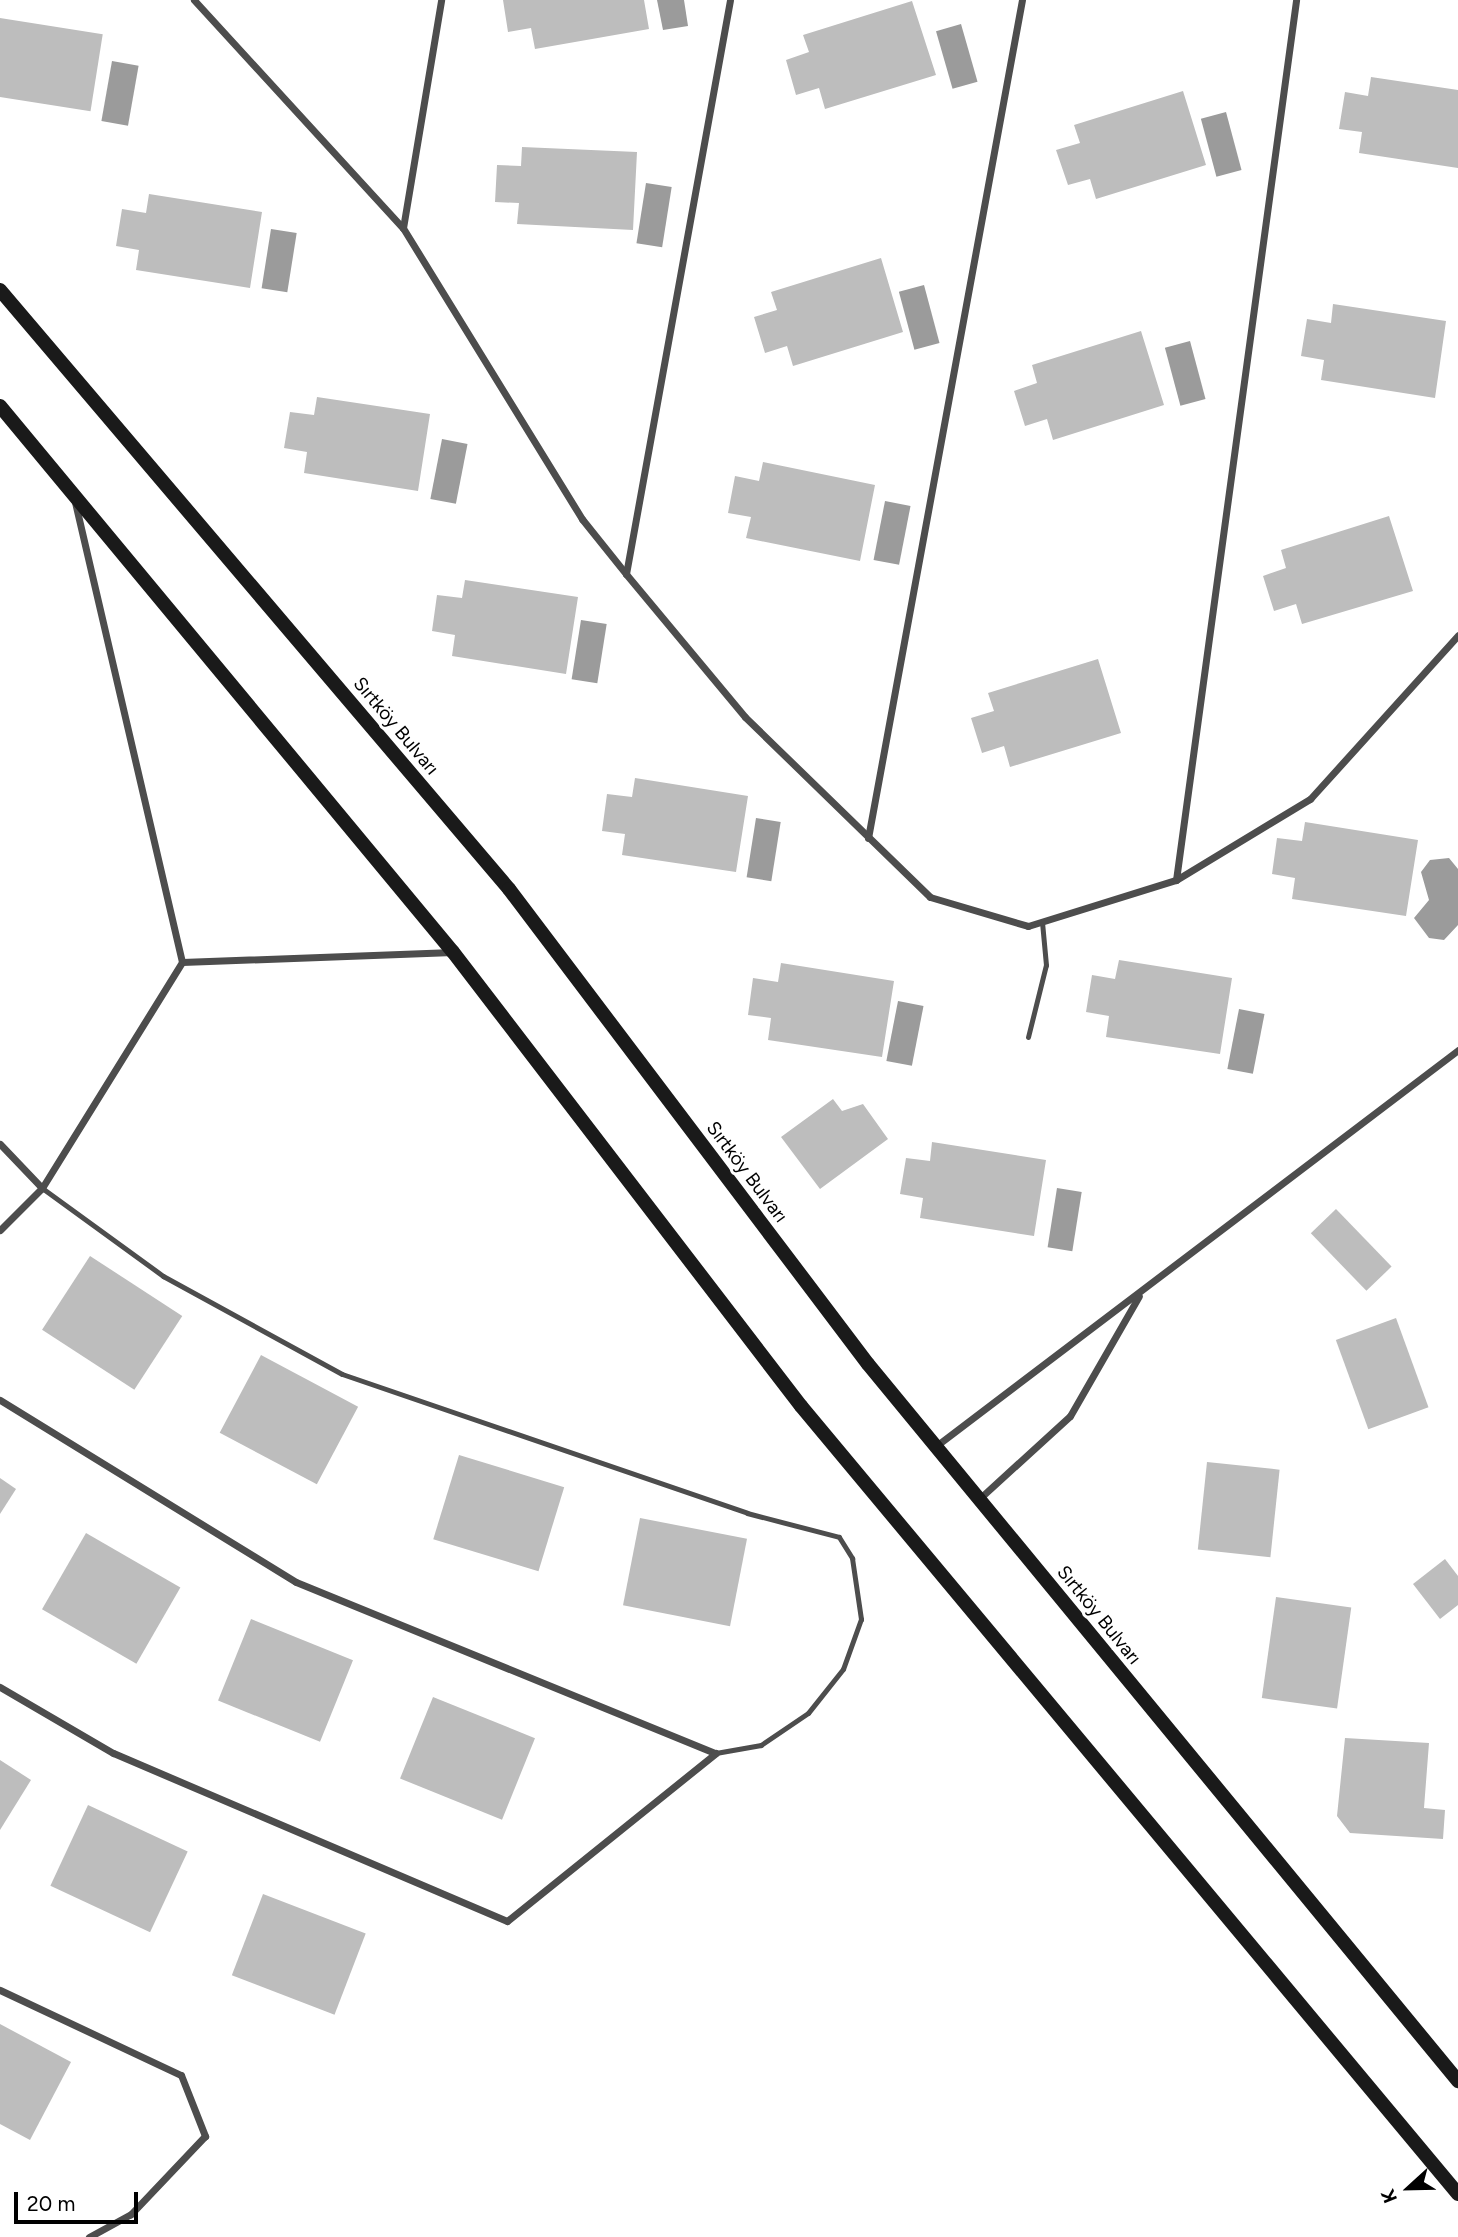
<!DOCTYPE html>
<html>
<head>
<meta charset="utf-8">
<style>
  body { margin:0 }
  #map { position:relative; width:1458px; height:2237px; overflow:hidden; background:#fff; font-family:Figtree,sans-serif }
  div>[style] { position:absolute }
  .water>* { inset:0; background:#9b9b9b; transform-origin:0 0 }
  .building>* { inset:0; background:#bdbdbd; transform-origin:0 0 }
  .lane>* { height:5px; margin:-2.5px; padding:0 2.5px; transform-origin:2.5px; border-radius:2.5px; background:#4d4d4d }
  .street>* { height:7px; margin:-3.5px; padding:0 3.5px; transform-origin:3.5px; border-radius:3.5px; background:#4d4d4d }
  .secondary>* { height:14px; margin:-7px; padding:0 7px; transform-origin:7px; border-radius:7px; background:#1a1a1a }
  span { translate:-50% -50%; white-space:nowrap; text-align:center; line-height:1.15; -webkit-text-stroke:6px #fff; paint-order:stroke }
  .street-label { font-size:19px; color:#000 }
  .north { position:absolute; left:1374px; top:2153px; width:70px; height:70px; -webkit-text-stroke:5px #fff; paint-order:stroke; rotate:248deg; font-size:19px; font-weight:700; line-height:28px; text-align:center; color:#000 }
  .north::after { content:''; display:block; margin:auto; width:24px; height:32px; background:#000; clip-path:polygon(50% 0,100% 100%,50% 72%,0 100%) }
  .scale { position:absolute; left:14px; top:2192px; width:124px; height:32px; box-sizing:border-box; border:4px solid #000; border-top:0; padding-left:9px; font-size:21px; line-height:24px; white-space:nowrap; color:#000; -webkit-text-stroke:5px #fff; paint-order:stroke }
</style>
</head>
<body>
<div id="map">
  <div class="water">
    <div style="clip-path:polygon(657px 0,684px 0,688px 26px,663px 30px)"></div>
    <div style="left:961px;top:24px;width:60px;height:26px;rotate:74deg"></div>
    <div style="left:112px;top:61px;width:27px;height:61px;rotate:10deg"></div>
    <div style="left:1226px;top:112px;width:60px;height:26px;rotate:75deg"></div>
    <div style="left:646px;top:183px;width:26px;height:61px;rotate:9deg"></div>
    <div style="left:271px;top:229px;width:26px;height:60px;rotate:9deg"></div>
    <div style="left:924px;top:285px;width:60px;height:26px;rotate:75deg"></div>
    <div style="left:1190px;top:341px;width:60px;height:26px;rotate:75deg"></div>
    <div style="left:442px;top:439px;width:26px;height:61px;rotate:11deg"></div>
    <div style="left:885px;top:501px;width:26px;height:60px;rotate:11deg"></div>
    <div style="left:581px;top:620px;width:26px;height:60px;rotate:9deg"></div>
    <div style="left:756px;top:818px;width:25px;height:60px;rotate:9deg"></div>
    <div style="clip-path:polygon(1449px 858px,1458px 869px,1458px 925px,1444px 940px,1429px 938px,1414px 918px,1429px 900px,1421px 872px,1430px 860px)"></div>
    <div style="left:898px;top:1001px;width:26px;height:61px;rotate:11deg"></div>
    <div style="left:1239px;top:1009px;width:26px;height:61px;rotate:11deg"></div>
    <div style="left:1057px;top:1188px;width:25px;height:60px;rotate:9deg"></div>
  </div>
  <div class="building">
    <div style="clip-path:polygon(503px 0,644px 0,649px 29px,535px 49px,531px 28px,508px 32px)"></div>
    <div style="clip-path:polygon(912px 1px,936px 75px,825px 109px,819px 88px,796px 95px,786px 60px,809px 52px,803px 35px)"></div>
    <div style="left:0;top:18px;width:104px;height:78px;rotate:9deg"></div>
    <div style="clip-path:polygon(1371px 77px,1458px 90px,1458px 168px,1359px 153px,1362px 132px,1339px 129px,1345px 92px,1368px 96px)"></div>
    <div style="clip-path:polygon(1183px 91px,1206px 165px,1096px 199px,1090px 179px,1068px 185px,1056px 150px,1080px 143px,1074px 125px)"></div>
    <div style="clip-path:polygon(522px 147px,637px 152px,633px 230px,517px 224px,519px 203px,495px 202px,497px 165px,521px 166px)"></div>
    <div style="clip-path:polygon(149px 194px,262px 212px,250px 288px,136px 270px,139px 250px,116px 246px,122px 209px,146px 213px)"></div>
    <div style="clip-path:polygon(881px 258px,903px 332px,793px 366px,787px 346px,765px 353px,754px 317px,777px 310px,771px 292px)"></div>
    <div style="clip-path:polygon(1333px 304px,1446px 321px,1435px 398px,1321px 380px,1324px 360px,1301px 356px,1307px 319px,1331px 323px)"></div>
    <div style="clip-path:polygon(1141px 331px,1164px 405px,1053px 440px,1047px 419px,1025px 426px,1014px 391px,1037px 383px,1032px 365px)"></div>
    <div style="clip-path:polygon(317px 397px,430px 414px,418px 491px,304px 473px,307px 452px,284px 448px,290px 412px,314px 415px)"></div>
    <div style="clip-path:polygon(763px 462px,875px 485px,860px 561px,746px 538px,751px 517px,728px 513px,735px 476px,759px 481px)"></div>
    <div style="clip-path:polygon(1389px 516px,1413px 591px,1302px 624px,1296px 604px,1274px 611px,1263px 576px,1286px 568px,1281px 550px)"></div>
    <div style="clip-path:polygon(465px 580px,578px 597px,566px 674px,452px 656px,455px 635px,432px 631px,437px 595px,462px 598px)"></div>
    <div style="clip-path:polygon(1098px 659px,1121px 733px,1010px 767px,1004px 746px,982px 753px,971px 718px,994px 711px,988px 693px)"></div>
    <div style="clip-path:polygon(635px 778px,748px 796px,736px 872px,622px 855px,625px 834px,602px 831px,607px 794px,632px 797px)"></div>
    <div style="clip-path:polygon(1305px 822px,1418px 840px,1406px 916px,1292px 899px,1295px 878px,1272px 874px,1277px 838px,1302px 841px)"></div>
    <div style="clip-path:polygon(1119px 960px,1232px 978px,1220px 1054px,1106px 1037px,1109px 1016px,1086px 1012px,1092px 975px,1115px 979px)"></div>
    <div style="clip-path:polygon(781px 963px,894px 981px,882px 1057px,768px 1040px,771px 1018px,748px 1015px,753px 978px,778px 982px)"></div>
    <div style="clip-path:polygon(833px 1099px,842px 1111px,863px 1104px,888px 1139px,820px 1189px,781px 1137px)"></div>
    <div style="clip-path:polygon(932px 1142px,1046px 1160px,1034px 1236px,920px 1218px,923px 1198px,900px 1194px,906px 1158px,930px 1161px)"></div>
    <div style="left:1336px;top:1209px;width:80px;height:35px;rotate:46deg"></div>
    <div style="left:90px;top:1256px;width:110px;height:88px;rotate:33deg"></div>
    <div style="left:1396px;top:1318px;width:95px;height:64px;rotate:70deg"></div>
    <div style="left:261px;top:1355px;width:110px;height:88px;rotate:28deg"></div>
    <div style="left:459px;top:1455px;width:110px;height:88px;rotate:17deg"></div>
    <div style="left:1207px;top:1462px;width:73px;height:88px;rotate:6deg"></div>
    <div style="clip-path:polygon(0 1478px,16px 1489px,0 1514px)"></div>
    <div style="left:640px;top:1518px;width:109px;height:89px;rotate:11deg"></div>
    <div style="left:86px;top:1533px;width:109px;height:88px;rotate:30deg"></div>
    <div style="clip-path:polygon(1445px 1559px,1458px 1576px,1458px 1605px,1440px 1619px,1413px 1584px)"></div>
    <div style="left:1276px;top:1597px;width:76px;height:102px;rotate:8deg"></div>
    <div style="left:251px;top:1619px;width:110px;height:88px;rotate:22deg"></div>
    <div style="left:433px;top:1697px;width:110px;height:88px;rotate:22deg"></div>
    <div style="clip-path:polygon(1345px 1738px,1429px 1743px,1424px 1808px,1445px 1810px,1443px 1839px,1350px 1833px,1337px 1816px)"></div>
    <div style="clip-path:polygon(0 1760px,31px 1780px,0 1830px)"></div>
    <div style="left:88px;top:1805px;width:110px;height:89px;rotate:25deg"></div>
    <div style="left:263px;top:1894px;width:110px;height:87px;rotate:21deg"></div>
    <div style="clip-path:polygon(0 2024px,71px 2062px,30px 2140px,0 2124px)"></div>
  </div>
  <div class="lane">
    <div style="left:1028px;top:1037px;width:74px;rotate:-76deg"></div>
    <div style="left:1046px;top:965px;width:43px;rotate:-95.3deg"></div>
    <div style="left:42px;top:1188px;width:150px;rotate:36deg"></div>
    <div style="left:163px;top:1276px;width:204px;rotate:28.7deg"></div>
    <div style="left:342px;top:1374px;width:428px;rotate:18.9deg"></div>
    <div style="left:747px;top:1513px;width:95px;rotate:14.6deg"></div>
    <div style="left:839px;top:1537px;width:25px;rotate:58deg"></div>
    <div style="left:852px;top:1558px;width:62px;rotate:81.6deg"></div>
    <div style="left:861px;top:1619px;width:53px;rotate:109.8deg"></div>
    <div style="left:843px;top:1669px;width:56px;rotate:128.5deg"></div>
    <div style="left:808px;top:1713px;width:57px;rotate:145.8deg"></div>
    <div style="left:761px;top:1745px;width:46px;rotate:169.9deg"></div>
  </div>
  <div class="street">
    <div style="left:194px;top:0;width:309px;rotate:47.5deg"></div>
    <div style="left:403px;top:228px;width:342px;rotate:58.4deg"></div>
    <div style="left:582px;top:519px;width:70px;rotate:51.3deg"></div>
    <div style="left:626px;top:574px;width:186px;rotate:50.2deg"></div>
    <div style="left:745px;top:717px;width:258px;rotate:44.2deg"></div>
    <div style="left:930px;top:897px;width:102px;rotate:16.5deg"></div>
    <div style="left:1028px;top:926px;width:155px;rotate:-17.3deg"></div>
    <div style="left:1176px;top:880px;width:157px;rotate:-31.2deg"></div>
    <div style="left:1310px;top:799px;width:221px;rotate:-47.9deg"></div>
    <div style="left:403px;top:228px;width:231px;rotate:-80.5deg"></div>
    <div style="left:626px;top:574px;width:583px;rotate:-79.73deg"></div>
    <div style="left:868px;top:838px;width:852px;rotate:-79.59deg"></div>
    <div style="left:1176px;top:880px;width:888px;rotate:-82.23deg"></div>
    <div style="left:182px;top:962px;width:271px;rotate:-2.1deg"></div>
    <div style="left:0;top:1144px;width:61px;rotate:46.3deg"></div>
    <div style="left:0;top:1230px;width:59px;rotate:-45deg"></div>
    <div style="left:42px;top:1188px;width:266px;rotate:-58.2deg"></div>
    <div style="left:182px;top:962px;width:473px;rotate:-103.1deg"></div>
    <div style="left:0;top:1400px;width:347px;rotate:31.6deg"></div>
    <div style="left:296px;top:1582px;width:453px;rotate:22.2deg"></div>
    <div style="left:716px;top:1753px;width:268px;rotate:141.2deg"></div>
    <div style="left:507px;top:1921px;width:428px;rotate:-156.9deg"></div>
    <div style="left:113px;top:1753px;width:131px;rotate:-149.7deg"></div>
    <div style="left:936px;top:1446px;width:655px;rotate:-37.18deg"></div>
    <div style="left:979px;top:1499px;width:123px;rotate:-42.4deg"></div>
    <div style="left:1070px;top:1416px;width:138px;rotate:-60.1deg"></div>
    <div style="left:0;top:1990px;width:200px;rotate:25.2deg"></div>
    <div style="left:181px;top:2075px;width:66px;rotate:68.5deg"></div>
    <div style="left:205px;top:2136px;width:108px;rotate:133.5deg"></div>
    <div style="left:131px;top:2214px;width:48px;rotate:151.3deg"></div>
  </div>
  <div class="secondary">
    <div style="left:0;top:290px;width:786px;rotate:49.64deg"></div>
    <div style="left:509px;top:889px;width:595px;rotate:52.92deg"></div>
    <div style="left:868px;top:1364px;width:929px;rotate:50.55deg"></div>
    <div style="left:0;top:406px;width:709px;rotate:50.32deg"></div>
    <div style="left:453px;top:952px;width:572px;rotate:52.53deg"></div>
    <div style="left:801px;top:1406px;width:1026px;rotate:50.18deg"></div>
  </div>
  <div class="street-label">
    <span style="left:396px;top:726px;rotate:50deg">Sırtköy Bulvarı</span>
    <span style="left:747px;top:1172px;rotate:53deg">Sırtköy Bulvarı</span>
    <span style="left:1099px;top:1615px;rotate:51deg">Sırtköy Bulvarı</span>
  </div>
  <div class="north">K</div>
  <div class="scale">20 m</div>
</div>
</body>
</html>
